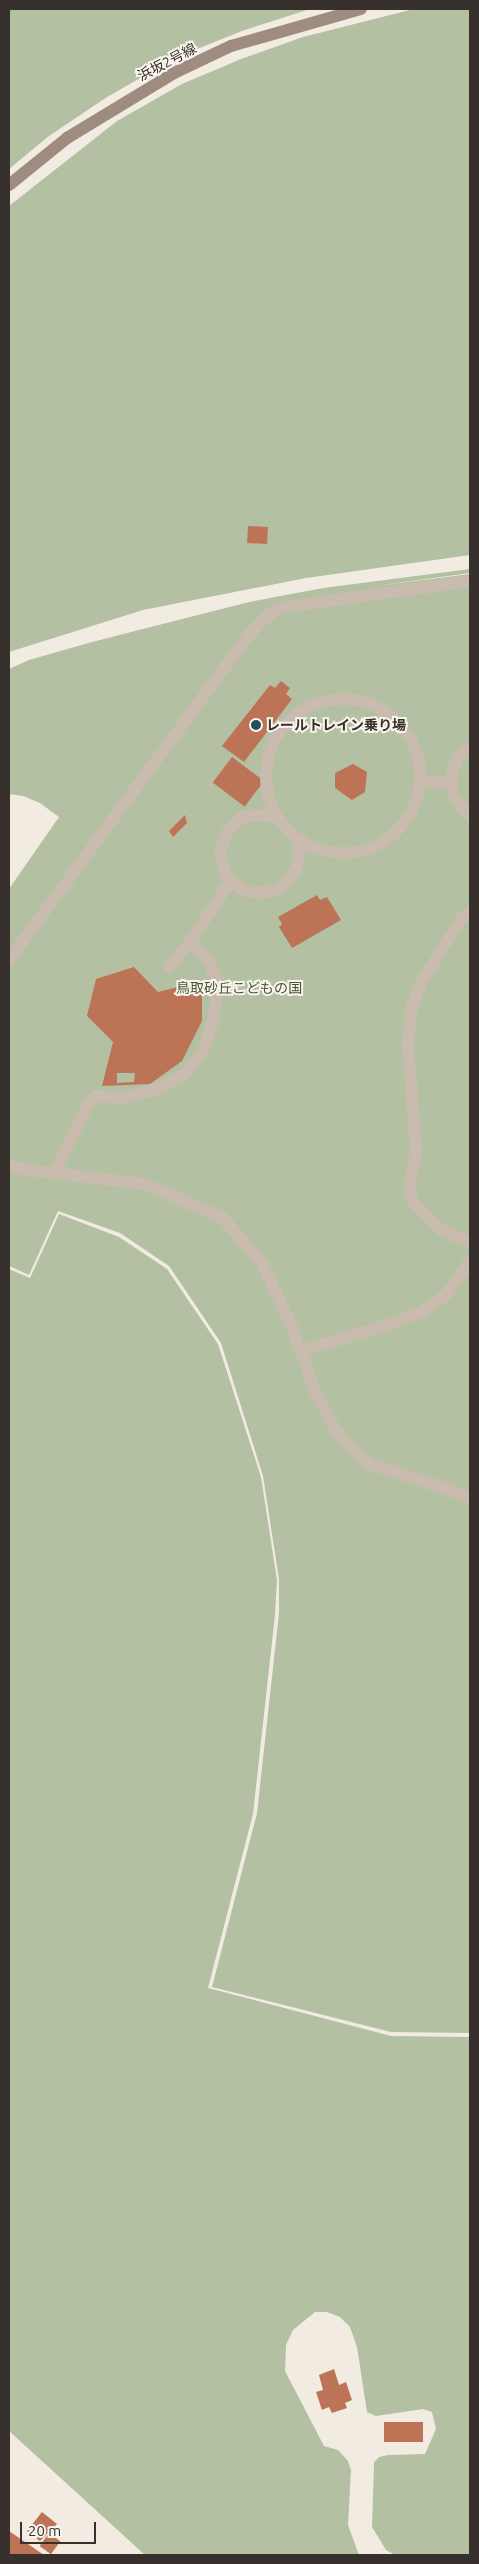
<!DOCTYPE html>
<html>
<head>
<meta charset="utf-8">
<style>
  body { margin:0 }
  #map { position:relative; width:479px; height:2564px; overflow:hidden; background:#f2ebe2; font-family:Ubuntu,"Noto Sans JP",sans-serif }
  div>[style] { position:absolute }
  .green>* { inset:0; background:#b4c0a2 }
  .building>* { inset:0; background:#bc7356; transform-origin:0 0 }
  .lane>* { height:12px; margin:-6px; padding:0 6px; transform-origin:6px; border-radius:6px; background:#c9bcae }
  .street>* { height:12px; margin:-6px; padding:0 6px; transform-origin:6px; border-radius:6px; background:#c9bcae }
  .street>.ring { margin:-6px; padding:0; box-sizing:content-box; background:none; border:12px solid #c9bcae; border-radius:50% }
  .secondary>* { height:12px; margin:-6px; padding:0 6px; transform-origin:6px; border-radius:6px; background:#9d8c7f }
  .dots>* { width:14px; height:14px; translate:-50% -50%; box-sizing:border-box; border:2px solid #f9f5ee; border-radius:50% }
  span { translate:-50% -50%; white-space:nowrap; text-align:center; line-height:1.15; -webkit-text-stroke:4px #f9f5ee; paint-order:stroke }
  .street-label { font-size:14px; color:#38302c }
  .poi-label { font-size:14px; color:#38302c; font-weight:700 }
  .left { translate:0 -50%; text-align:left }
  .park-label { font-size:14px; color:#465531 }
  .frame { position:absolute; inset:0; border:10px solid #38302c; pointer-events:none }
  .scale { position:absolute; left:20px; top:2522px; width:76px; height:22px; box-sizing:border-box; border:2px solid #38302c; border-top:0; padding-left:6px; font-size:15px; line-height:18px; white-space:nowrap; color:#38302c; -webkit-text-stroke:4px #f9f5ee; paint-order:stroke }
</style>
</head>
<body>
<div id="map">
  <div class="green">
    <div style="clip-path:polygon(9px 9px,310px 9px,242px 31px,177px 57px,107px 97px,49px 136px,9px 169px)"></div>
    <div style="clip-path:polygon(414px 9px,470px 9px,470px 555px,306px 578px,143px 610px,9px 652px,9px 206px,117px 121px,182px 84px,241px 59px,303px 37px)"></div>
    <div style="clip-path:polygon(470px 569px,470px 573px,368px 587px,470px 574px,470px 2033px,391px 2032px,212px 1987px,257px 1813px,279px 1613px,279px 1579px,263px 1476px,221px 1343px,169px 1266px,120px 1233px,58px 1211px,29px 1275px,9px 1266px,9px 889px,59px 817px,40px 803px,23px 796px,9px 794px,9px 669px,29px 660px,92px 642px,249px 602px,323px 588px)"></div>
    <div style="clip-path:polygon(59px 1214px,119px 1237px,167px 1269px,218px 1344px,261px 1477px,277px 1580px,275px 1615px,253px 1814px,208px 1988px,391px 2036px,470px 2037px,470px 2555px,395px 2555px,386px 2550px,372px 2527px,374px 2462px,379px 2457px,388px 2455px,425px 2454px,436px 2429px,432px 2412px,423px 2409px,376px 2416px,367px 2412px,357px 2347px,350px 2327px,340px 2317px,327px 2312px,315px 2312px,293px 2330px,286px 2345px,285px 2371px,324px 2446px,338px 2450px,348px 2461px,351px 2470px,348px 2525px,359px 2555px,145px 2555px,9px 2431px,9px 1269px,30px 1278px)"></div>
  </div>
  <div class="building">
    <div style="left:248px;top:526px;width:20px;height:17px;rotate:3deg"></div>
    <div style="clip-path:polygon(281px 681px,290px 688px,286px 694px,292px 699px,244px 762px,222px 746px,270px 685px,275px 688px)"></div>
    <div style="left:232px;top:757px;width:40px;height:32px;rotate:37deg"></div>
    <div style="clip-path:polygon(353px 764px,367px 772px,365px 792px,352px 800px,335px 788px,335px 773px)"></div>
    <div style="clip-path:polygon(185px 815px,187px 823px,173px 837px,169px 831px)"></div>
    <div style="clip-path:polygon(317px 895px,320px 900px,327px 897px,341px 920px,292px 948px,279px 927px,282px 924px,278px 917px)"></div>
    <div style="clip-path:polygon(evenodd,134px 967px,158px 992px,202px 981px,202px 1021px,182px 1061px,150px 1084px,102px 1086px,113px 1042px,87px 1016px,96px 979px,134px 967px,117px 1073px,135px 1073px,134px 1082px,117px 1083px,117px 1073px)"></div>
    <div style="clip-path:polygon(334px 2369px,339px 2385px,346px 2382px,352px 2400px,345px 2403px,347px 2408px,332px 2413px,329px 2407px,322px 2410px,316px 2392px,323px 2390px,319px 2375px)"></div>
    <div style="left:384px;top:2422px;width:39px;height:20px"></div>
    <div style="clip-path:polygon(42px 2512px,57px 2524px,40px 2541px,27px 2531px)"></div>
    <div style="clip-path:polygon(9px 2531px,44px 2555px,9px 2555px)"></div>
    <div style="left:49px;top:2533px;width:14px;height:16px;rotate:36deg"></div>
  </div>
  <div class="lane">
    <div style="left:9px;top:960px;width:404px;rotate:-53.6deg"></div>
    <div style="left:249px;top:635px;width:22px;rotate:-47deg"></div>
    <div style="left:264px;top:619px;width:18px;rotate:-38deg"></div>
    <div style="left:278px;top:608px;width:194px;rotate:-8deg"></div>
    <div style="left:9px;top:1165px;width:19px;rotate:16deg"></div>
    <div style="left:27px;top:1170px;width:119px;rotate:6.8deg"></div>
    <div style="left:145px;top:1184px;width:85px;rotate:23.6deg"></div>
    <div style="left:223px;top:1218px;width:60px;rotate:49.1deg"></div>
    <div style="left:262px;top:1263px;width:65px;rotate:64.6deg"></div>
    <div style="left:290px;top:1322px;width:73px;rotate:70.1deg"></div>
    <div style="left:315px;top:1391px;width:47px;rotate:61.8deg"></div>
    <div style="left:337px;top:1432px;width:45px;rotate:45deg"></div>
    <div style="left:369px;top:1464px;width:77px;rotate:17.5deg"></div>
    <div style="left:442px;top:1487px;width:30px;rotate:23deg"></div>
    <div style="left:301px;top:1351px;width:90px;rotate:-16.8deg"></div>
    <div style="left:387px;top:1325px;width:39px;rotate:-21deg"></div>
    <div style="left:423px;top:1311px;width:28px;rotate:-35deg"></div>
    <div style="left:446px;top:1295px;width:42px;rotate:-54.8deg"></div>
  </div>
  <div class="street">
    <div class="ring" style="left:266px;top:699px;width:142px;height:142px"></div>
    <div style="left:470px;top:747px;width:15px;rotate:138deg"></div>
    <div style="left:459px;top:757px;width:13px;rotate:117deg"></div>
    <div style="left:453px;top:769px;width:14px;rotate:98deg"></div>
    <div style="left:451px;top:783px;width:13px;rotate:77deg"></div>
    <div style="left:454px;top:796px;width:13px;rotate:58deg"></div>
    <div style="left:461px;top:807px;width:12px;rotate:42deg"></div>
    <div style="left:421px;top:781px;width:30px;rotate:4deg"></div>
    <div style="left:277px;top:816px;width:23px;rotate:-178deg"></div>
    <div style="left:254px;top:815px;width:11px;rotate:170deg"></div>
    <div style="left:243px;top:817px;width:21px;rotate:139deg"></div>
    <div style="left:227px;top:831px;width:22px;rotate:108deg"></div>
    <div style="left:220px;top:852px;width:22px;rotate:77deg"></div>
    <div style="left:225px;top:873px;width:10px;rotate:53deg"></div>
    <div style="left:231px;top:881px;width:14px;rotate:36deg"></div>
    <div style="left:242px;top:889px;width:14px;rotate:17deg"></div>
    <div style="left:255px;top:893px;width:13px;rotate:-4deg"></div>
    <div style="left:268px;top:892px;width:14px;rotate:-21deg"></div>
    <div style="left:281px;top:887px;width:13px;rotate:-45deg"></div>
    <div style="left:290px;top:878px;width:13px;rotate:-58deg"></div>
    <div style="left:297px;top:867px;width:27px;rotate:-84deg"></div>
    <div style="left:470px;top:912px;width:10px;rotate:143deg"></div>
    <div style="left:462px;top:918px;width:75px;rotate:122.4deg"></div>
    <div style="left:422px;top:981px;width:30px;rotate:111deg"></div>
    <div style="left:411px;top:1009px;width:35px;rotate:95deg"></div>
    <div style="left:408px;top:1044px;width:106px;rotate:85.7deg"></div>
    <div style="left:416px;top:1150px;width:39px;rotate:100deg"></div>
    <div style="left:409px;top:1188px;width:12px;rotate:76deg"></div>
    <div style="left:412px;top:1200px;width:11px;rotate:52deg"></div>
    <div style="left:419px;top:1209px;width:30px;rotate:44deg"></div>
    <div style="left:441px;top:1230px;width:31px;rotate:22deg"></div>
    <div style="left:169px;top:967px;width:33px;rotate:-50deg"></div>
    <div style="left:190px;top:942px;width:73px;rotate:-56.1deg"></div>
    <div style="left:54px;top:1173px;width:78px;rotate:-63.4deg"></div>
    <div style="left:89px;top:1103px;width:10px;rotate:-45deg"></div>
    <div style="left:96px;top:1096px;width:24px;rotate:5deg"></div>
    <div style="left:120px;top:1098px;width:35px;rotate:-13deg"></div>
    <div style="left:154px;top:1090px;width:34px;rotate:-27deg"></div>
    <div style="left:184px;top:1075px;width:28px;rotate:-51deg"></div>
    <div style="left:202px;top:1053px;width:34px;rotate:-71deg"></div>
    <div style="left:213px;top:1021px;width:36px;rotate:-82deg"></div>
    <div style="left:218px;top:985px;width:27px;rotate:-110deg"></div>
    <div style="left:209px;top:960px;width:26px;rotate:-137deg"></div>
  </div>
  <div class="secondary">
    <div style="left:9px;top:185px;width:75px;rotate:-39deg"></div>
    <div style="left:67px;top:138px;width:127px;rotate:-31.2deg"></div>
    <div style="left:176px;top:72px;width:61px;rotate:-25.3deg"></div>
    <div style="left:231px;top:46px;width:135px;rotate:-15.9deg"></div>
  </div>
  <div class="dots">
    <div style="left:256px;top:725px;background:#245157"></div>
  </div>
  <div class="street-label">
    <span style="left:167px;top:62px;rotate:-28deg">浜坂2号線</span>
  </div>
  <div class="poi-label">
    <span class="left" style="left:266px;top:725px">レールトレイン乗り場</span>
  </div>
  <div class="park-label">
    <span style="left:239px;top:988px">鳥取砂丘こどもの国</span>
  </div>
  <div class="frame"></div>
  <div class="scale">20 m</div>
</div>
</body>
</html>
